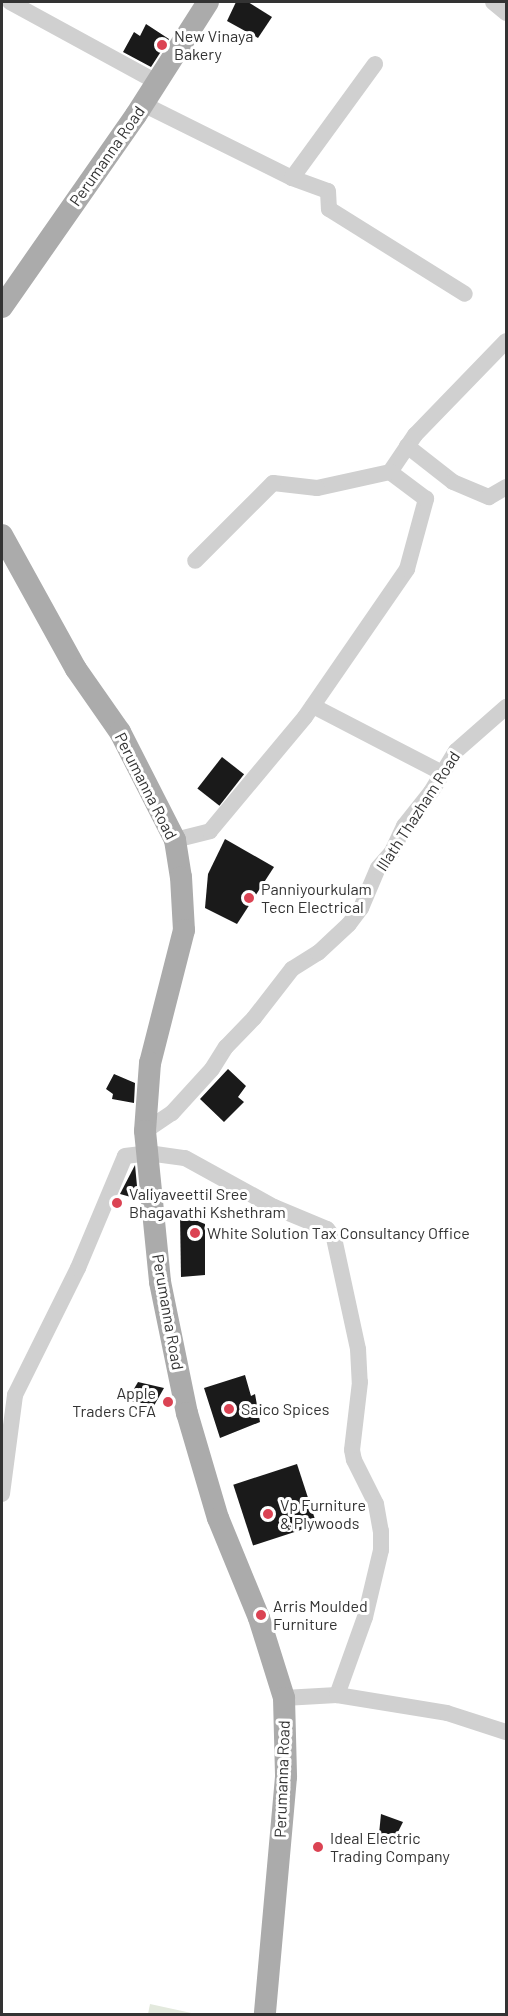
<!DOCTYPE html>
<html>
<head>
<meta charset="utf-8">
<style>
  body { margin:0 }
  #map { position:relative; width:508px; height:2016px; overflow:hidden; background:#fff; font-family:Barlow,sans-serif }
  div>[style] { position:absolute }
  .green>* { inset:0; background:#e3e9dd }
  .building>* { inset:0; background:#1a1a1a; transform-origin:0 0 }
  .minor>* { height:16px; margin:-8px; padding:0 8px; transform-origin:8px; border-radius:8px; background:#d0d0d0 }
  .major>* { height:22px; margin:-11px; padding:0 11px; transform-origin:11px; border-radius:11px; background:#ababab }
  .dots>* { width:16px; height:16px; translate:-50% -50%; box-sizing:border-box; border:3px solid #fff; border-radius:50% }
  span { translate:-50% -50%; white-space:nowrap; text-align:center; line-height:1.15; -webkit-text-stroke:6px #fff; paint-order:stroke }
  .poi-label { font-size:16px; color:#333 }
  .left { translate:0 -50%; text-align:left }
  .right { translate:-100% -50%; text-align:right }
  .street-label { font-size:16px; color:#333 }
  .frame { position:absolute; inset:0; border:3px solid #333; pointer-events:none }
</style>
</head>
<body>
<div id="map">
  <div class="green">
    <div style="clip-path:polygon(150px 2004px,196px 2014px,148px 2014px)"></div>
  </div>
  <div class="building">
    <div style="clip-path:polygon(236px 2px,248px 2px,272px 17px,258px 38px,227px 21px)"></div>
    <div style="clip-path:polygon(146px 24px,169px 39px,151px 67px,123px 52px,134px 32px,140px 36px)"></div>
    <div style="left:222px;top:757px;width:28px;height:40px;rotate:38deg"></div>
    <div style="clip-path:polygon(225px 839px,274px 867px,237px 924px,205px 908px,208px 874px)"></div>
    <div style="clip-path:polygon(228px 1069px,246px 1086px,238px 1097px,244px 1102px,224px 1122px,200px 1099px)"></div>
    <div style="clip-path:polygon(114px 1074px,135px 1083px,134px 1103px,112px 1099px,113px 1094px,106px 1089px)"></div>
    <div style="clip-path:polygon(135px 1165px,138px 1197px,138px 1199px,120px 1194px)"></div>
    <div style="clip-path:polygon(180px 1214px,205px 1224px,205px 1275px,181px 1277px)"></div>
    <div style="clip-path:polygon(245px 1375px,251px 1396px,255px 1394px,260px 1422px,220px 1438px,204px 1388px)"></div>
    <div style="clip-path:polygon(138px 1382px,164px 1388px,151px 1411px,128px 1399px)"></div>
    <div style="left:297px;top:1464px;width:64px;height:67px;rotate:72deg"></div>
    <div style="clip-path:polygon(381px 1814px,403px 1822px,397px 1834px,379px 1834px)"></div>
  </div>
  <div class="minor">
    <div style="left:10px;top:2px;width:167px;rotate:28.6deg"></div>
    <div style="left:493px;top:2px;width:17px;rotate:40deg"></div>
    <div style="left:143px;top:104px;width:166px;rotate:26.4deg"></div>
    <div style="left:292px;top:178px;width:38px;rotate:20deg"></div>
    <div style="left:328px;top:191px;width:18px;rotate:87deg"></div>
    <div style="left:329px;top:209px;width:160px;rotate:32deg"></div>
    <div style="left:292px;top:178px;width:141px;rotate:-53.9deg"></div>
    <div style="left:407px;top:446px;width:58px;rotate:38deg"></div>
    <div style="left:453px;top:482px;width:39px;rotate:23deg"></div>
    <div style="left:489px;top:497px;width:20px;rotate:-30deg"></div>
    <div style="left:390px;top:472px;width:45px;rotate:-56deg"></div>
    <div style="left:415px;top:435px;width:131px;rotate:-45.9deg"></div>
    <div style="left:313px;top:706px;width:145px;rotate:27.4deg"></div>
    <div style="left:175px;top:840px;width:36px;rotate:-14deg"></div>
    <div style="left:210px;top:831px;width:148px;rotate:-50.2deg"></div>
    <div style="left:305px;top:717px;width:180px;rotate:-55.4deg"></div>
    <div style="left:407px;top:569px;width:73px;rotate:-74.8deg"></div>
    <div style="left:426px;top:499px;width:45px;rotate:-143.1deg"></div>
    <div style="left:390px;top:472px;width:75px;rotate:167.6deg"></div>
    <div style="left:317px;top:488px;width:44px;rotate:-173.5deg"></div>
    <div style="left:273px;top:483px;width:110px;rotate:135deg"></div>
    <div style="left:145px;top:1131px;width:32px;rotate:-34deg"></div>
    <div style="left:172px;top:1113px;width:59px;rotate:-47.7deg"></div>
    <div style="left:212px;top:1069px;width:26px;rotate:-58deg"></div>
    <div style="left:226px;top:1047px;width:40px;rotate:-46deg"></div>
    <div style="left:254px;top:1018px;width:62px;rotate:-52.2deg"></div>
    <div style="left:292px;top:969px;width:31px;rotate:-32deg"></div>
    <div style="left:318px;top:953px;width:42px;rotate:-43.1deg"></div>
    <div style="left:349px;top:924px;width:20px;rotate:-53deg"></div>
    <div style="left:361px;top:908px;width:43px;rotate:-67deg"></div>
    <div style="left:378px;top:868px;width:21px;rotate:-49deg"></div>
    <div style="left:392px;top:852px;width:29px;rotate:-65deg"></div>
    <div style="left:404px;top:826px;width:43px;rotate:-51.5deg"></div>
    <div style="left:431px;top:792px;width:48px;rotate:-58.6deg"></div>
    <div style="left:456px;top:751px;width:67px;rotate:-41.3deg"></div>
    <div style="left:2px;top:1494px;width:100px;rotate:-82.5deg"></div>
    <div style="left:15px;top:1395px;width:142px;rotate:-63.6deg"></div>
    <div style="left:78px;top:1268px;width:121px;rotate:-67.2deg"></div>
    <div style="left:125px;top:1156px;width:23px;rotate:-7deg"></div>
    <div style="left:148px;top:1153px;width:37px;rotate:8deg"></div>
    <div style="left:185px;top:1158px;width:102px;rotate:28.8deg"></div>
    <div style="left:274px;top:1207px;width:57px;rotate:22.5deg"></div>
    <div style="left:327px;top:1229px;width:11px;rotate:52deg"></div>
    <div style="left:334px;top:1238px;width:114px;rotate:77.8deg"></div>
    <div style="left:358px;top:1349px;width:33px;rotate:87deg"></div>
    <div style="left:360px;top:1382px;width:68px;rotate:96.7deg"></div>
    <div style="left:352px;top:1450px;width:10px;rotate:79deg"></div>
    <div style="left:354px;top:1460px;width:49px;rotate:63.4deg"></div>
    <div style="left:376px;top:1504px;width:27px;rotate:80deg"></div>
    <div style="left:381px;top:1531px;width:19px;rotate:90deg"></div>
    <div style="left:381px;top:1550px;width:69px;rotate:103.4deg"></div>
    <div style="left:365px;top:1617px;width:83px;rotate:109.7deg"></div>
    <div style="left:284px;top:1698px;width:53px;rotate:-3.2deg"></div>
    <div style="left:337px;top:1695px;width:111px;rotate:9.3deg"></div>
    <div style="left:447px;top:1713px;width:62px;rotate:17.9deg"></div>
  </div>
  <div class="major">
    <div style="left:2px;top:307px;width:234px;rotate:-55.1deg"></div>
    <div style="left:136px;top:115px;width:134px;rotate:-57.5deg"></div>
    <div style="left:2px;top:535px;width:153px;rotate:61.1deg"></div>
    <div style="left:76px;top:669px;width:77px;rotate:55.1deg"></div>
    <div style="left:120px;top:732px;width:121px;rotate:63deg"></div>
    <div style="left:175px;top:840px;width:37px;rotate:81deg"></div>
    <div style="left:181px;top:877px;width:53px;rotate:86.8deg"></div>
    <div style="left:184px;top:930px;width:137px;rotate:104.3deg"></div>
    <div style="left:150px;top:1063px;width:68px;rotate:94.2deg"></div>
    <div style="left:145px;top:1131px;width:152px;rotate:84.3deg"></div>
    <div style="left:160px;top:1282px;width:134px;rotate:78.4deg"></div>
    <div style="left:187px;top:1413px;width:109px;rotate:73.6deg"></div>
    <div style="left:218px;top:1518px;width:108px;rotate:67.7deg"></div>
    <div style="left:259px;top:1618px;width:84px;rotate:72.6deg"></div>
    <div style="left:284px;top:1698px;width:79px;rotate:88.5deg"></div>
    <div style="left:286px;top:1777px;width:238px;rotate:95.1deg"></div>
  </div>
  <div class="dots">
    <div style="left:162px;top:45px;background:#db4353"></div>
    <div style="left:249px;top:898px;background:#db4353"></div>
    <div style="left:117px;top:1203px;background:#db4353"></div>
    <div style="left:195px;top:1233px;background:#db4353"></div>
    <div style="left:168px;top:1402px;background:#db4353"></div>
    <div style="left:229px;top:1409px;background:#db4353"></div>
    <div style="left:268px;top:1514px;background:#db4353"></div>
    <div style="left:261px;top:1615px;background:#db4353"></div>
    <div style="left:318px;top:1847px;background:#db4353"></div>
  </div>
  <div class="poi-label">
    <span class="left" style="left:174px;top:45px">New Vinaya<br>Bakery</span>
    <span class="left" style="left:261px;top:898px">Panniyourkulam<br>Tecn Electrical</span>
    <span class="left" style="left:129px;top:1203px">Valiyaveettil Sree<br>Bhagavathi Kshethram</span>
    <span class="left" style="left:207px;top:1233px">White Solution Tax Consultancy Office</span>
    <span class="right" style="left:156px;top:1402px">Apple<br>Traders CFA</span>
    <span class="left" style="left:241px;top:1409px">Saico Spices</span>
    <span class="left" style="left:280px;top:1514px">Vp Furniture<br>&amp; Plywoods</span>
    <span class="left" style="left:273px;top:1615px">Arris Moulded<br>Furniture</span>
    <span class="left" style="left:330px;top:1847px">Ideal Electric<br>Trading Company</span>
  </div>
  <div class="street-label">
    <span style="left:107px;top:156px;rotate:-55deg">Perumanna Road</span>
    <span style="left:146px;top:786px;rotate:63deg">Perumanna Road</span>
    <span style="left:418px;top:811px;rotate:-57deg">Illath Thazham Road</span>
    <span style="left:168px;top:1312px;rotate:80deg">Perumanna Road</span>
    <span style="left:282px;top:1779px;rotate:-88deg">Perumanna Road</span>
  </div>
  <div class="frame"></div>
</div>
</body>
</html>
